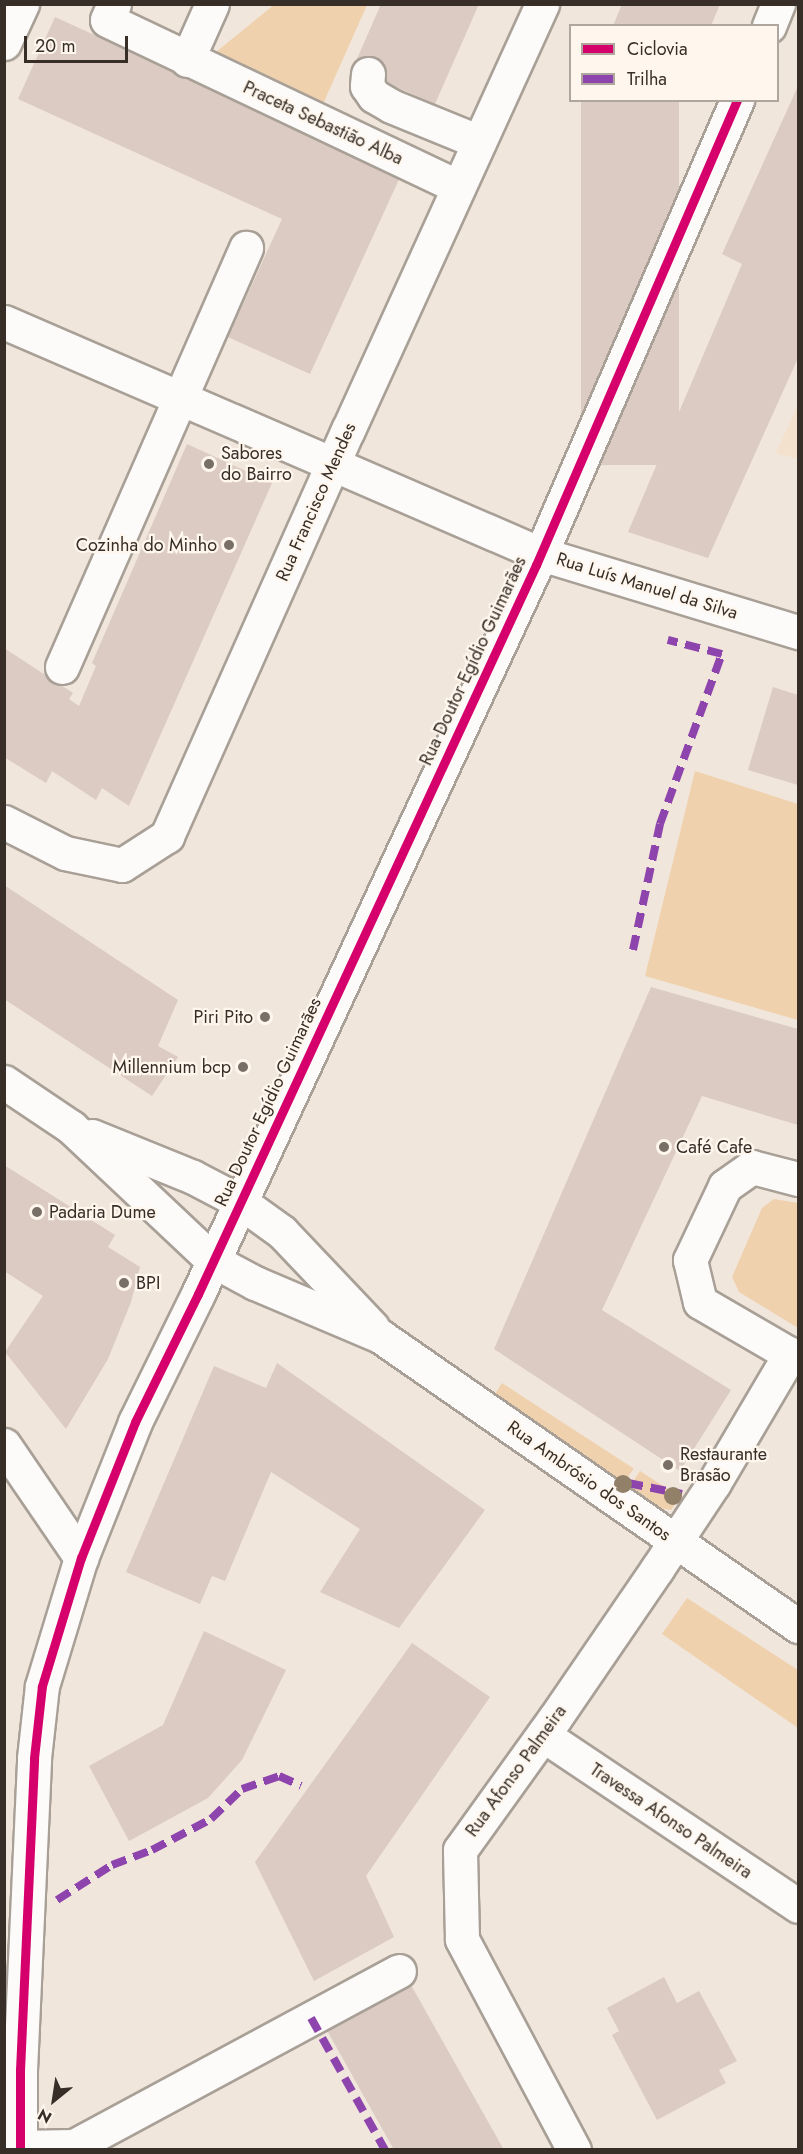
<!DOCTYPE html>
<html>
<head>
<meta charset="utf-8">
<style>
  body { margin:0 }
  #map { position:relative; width:803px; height:2154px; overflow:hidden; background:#f1e6db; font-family:Jost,sans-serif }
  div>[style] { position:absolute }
  .built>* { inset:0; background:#f4e1cd }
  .green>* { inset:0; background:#efd1ae; transform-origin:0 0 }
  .building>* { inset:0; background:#dbcbc2; transform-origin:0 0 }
  .roads { filter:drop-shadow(2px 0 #a8a097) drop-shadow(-2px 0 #a8a097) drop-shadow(0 2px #a8a097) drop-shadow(0 -2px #a8a097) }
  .minor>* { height:33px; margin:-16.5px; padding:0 16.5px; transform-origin:16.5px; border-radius:16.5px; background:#fdfbfa }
  .quiet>* { height:8px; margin-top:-4px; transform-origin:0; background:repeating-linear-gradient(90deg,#8e44ad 0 15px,transparent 0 23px) }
  .cycleway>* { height:9px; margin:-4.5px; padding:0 4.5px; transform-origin:4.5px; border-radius:4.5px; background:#d6006c }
  .trees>* { width:18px; height:18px; margin:-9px; border-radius:50%; background:#928069 }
  .dots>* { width:16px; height:16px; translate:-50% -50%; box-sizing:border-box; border:3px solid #fff7ee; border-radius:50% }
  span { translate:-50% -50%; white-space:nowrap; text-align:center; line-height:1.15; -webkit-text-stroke:4.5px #fff7ee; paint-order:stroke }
  .street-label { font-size:18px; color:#372f27 }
  .poi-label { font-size:18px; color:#372f27 }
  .left { translate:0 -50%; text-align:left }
  .right { translate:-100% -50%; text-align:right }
  .frame { position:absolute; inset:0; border:6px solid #372f27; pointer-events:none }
  .legend { position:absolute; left:569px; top:24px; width:210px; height:78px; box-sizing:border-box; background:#fff7ee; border:2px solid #afa79e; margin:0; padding:8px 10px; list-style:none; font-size:18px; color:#372f27 }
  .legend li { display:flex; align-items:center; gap:12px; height:30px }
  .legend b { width:30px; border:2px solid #afa79e }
  .north { position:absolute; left:24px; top:2070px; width:60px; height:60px; -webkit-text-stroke:4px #fff7ee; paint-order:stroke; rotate:210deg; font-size:16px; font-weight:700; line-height:24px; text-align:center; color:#372f27 }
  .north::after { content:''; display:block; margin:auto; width:21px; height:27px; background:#372f27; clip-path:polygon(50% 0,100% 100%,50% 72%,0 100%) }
  .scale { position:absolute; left:24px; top:36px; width:104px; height:27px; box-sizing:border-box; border:3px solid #372f27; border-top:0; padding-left:8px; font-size:18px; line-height:21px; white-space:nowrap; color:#372f27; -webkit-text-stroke:4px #fff7ee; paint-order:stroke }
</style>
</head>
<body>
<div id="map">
  <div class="built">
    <div style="clip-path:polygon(798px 405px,798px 459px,776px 453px)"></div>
  </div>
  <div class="green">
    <div style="clip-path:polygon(275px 4px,367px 5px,323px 104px,216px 52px)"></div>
    <div style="clip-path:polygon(695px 771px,798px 804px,798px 1020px,645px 976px)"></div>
    <div style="clip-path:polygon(774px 1199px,798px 1203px,798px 1328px,739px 1292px,732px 1277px,762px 1208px)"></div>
    <div style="left:502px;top:1383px;width:157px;height:24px;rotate:33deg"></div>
    <div style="clip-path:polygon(640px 1471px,680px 1497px,671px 1510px,648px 1506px,626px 1492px)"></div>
    <div style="clip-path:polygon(687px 1598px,798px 1670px,798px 1728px,662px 1634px)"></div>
  </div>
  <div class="building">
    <div style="clip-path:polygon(381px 4px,479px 4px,435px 104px,353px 68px)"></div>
    <div style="clip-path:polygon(622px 4px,720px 4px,711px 26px,613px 26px)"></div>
    <div style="clip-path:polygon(55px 17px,401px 175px,310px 374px,228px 337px,282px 219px,18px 99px)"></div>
    <div style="clip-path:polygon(798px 86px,798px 358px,708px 558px,628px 532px,742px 264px,722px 254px)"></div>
    <div style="left:581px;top:100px;width:98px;height:365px"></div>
    <div style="clip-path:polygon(187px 444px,272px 483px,129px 806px,102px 788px,96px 800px,52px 771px,46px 783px,4px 757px,4px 648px,73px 693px,69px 699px,79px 706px,96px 666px,92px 663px)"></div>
    <div style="clip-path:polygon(773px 687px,798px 695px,798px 785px,748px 770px)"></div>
    <div style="clip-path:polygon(4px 885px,178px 1000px,158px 1046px,178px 1057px,152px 1096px,4px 999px)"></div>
    <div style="clip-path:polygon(651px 987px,798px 1029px,798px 1125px,702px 1096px,602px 1310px,731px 1390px,680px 1471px,494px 1349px)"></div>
    <div style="clip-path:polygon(4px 1165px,115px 1235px,108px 1247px,140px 1267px,131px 1302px,108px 1359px,66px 1429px,5px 1352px,43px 1296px,4px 1271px)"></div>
    <div style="clip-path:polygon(277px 1363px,485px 1510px,399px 1628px,320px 1592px,360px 1529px,271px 1472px,225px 1581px,212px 1576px,200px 1604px,126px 1572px,214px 1366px,266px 1388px)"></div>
    <div style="clip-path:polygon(204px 1631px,286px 1670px,242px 1760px,208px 1798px,129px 1841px,89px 1766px,163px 1725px)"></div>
    <div style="clip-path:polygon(412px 1643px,490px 1697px,366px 1876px,394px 1937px,314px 1981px,255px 1862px)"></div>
    <div style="clip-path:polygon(664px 1977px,677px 2003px,699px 1991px,737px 2061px,719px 2070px,726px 2083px,657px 2120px,612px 2035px,619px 2031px,607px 2008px)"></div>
    <div style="clip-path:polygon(407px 1978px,504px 2150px,394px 2150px,324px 2025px)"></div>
  </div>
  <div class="roads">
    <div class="minor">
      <div style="left:114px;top:4px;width:17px;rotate:114deg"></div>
      <div style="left:107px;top:20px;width:389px;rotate:25.4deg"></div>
      <div style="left:769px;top:26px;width:24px;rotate:-68deg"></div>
      <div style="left:4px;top:43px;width:43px;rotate:-65.2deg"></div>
      <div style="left:187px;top:60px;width:61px;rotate:-65.9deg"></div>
      <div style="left:368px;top:74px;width:12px;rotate:95deg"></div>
      <div style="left:367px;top:86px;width:12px;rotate:55deg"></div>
      <div style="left:374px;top:96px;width:20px;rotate:30deg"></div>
      <div style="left:391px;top:106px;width:95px;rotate:22.2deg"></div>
      <div style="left:4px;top:322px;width:585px;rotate:23.37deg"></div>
      <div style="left:541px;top:554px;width:269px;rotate:16.9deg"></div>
      <div style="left:62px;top:667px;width:458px;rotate:-66.3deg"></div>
      <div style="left:4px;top:822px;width:68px;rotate:26.9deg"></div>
      <div style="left:65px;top:853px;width:58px;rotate:11.9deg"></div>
      <div style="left:122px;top:865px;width:54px;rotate:-32.8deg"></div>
      <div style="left:167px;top:836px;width:445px;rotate:-66deg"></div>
      <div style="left:348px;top:430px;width:468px;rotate:-65.5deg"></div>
      <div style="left:4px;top:1082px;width:81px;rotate:33.9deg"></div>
      <div style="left:71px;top:1127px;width:194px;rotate:43.3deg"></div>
      <div style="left:212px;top:1260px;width:49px;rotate:28.1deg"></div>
      <div style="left:255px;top:1283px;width:136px;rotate:23deg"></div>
      <div style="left:380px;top:1336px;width:509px;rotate:34.75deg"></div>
      <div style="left:92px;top:1136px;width:109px;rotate:22.1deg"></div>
      <div style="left:193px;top:1177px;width:52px;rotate:27.6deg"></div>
      <div style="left:239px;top:1201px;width:53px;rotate:35.8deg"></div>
      <div style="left:282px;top:1232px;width:131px;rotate:46.5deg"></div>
      <div style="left:798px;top:1179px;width:48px;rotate:-165.4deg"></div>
      <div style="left:752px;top:1167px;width:33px;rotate:145deg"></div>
      <div style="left:725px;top:1186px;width:82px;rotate:115.3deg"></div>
      <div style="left:690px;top:1260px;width:43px;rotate:76.6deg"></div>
      <div style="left:700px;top:1302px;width:113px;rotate:30.2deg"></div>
      <div style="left:4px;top:1445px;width:137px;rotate:55.7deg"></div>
      <div style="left:543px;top:1735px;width:307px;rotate:33.8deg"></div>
      <div style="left:74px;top:2146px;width:369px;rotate:-28.3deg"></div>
      <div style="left:20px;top:2147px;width:54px;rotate:-1.1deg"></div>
      <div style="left:74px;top:2146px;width:4px;rotate:76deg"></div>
      <div style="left:20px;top:2150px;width:80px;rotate:-90deg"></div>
      <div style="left:20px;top:2070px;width:312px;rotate:-87.4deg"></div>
      <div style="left:34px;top:1758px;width:72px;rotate:-83.7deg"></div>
      <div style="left:42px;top:1686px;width:134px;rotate:-73.1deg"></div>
      <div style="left:81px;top:1558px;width:146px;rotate:-68.3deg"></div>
      <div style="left:135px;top:1422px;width:143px;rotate:-63.8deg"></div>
      <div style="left:198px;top:1294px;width:804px;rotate:-65.13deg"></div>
      <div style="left:536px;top:565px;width:507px;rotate:-66.62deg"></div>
      <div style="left:574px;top:2150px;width:239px;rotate:-118deg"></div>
      <div style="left:462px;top:1939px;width:89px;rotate:-91.3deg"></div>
      <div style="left:460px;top:1850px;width:163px;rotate:-54.3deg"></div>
      <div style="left:555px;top:1718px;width:181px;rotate:-55.6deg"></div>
      <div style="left:657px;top:1569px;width:103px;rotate:-56.5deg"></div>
      <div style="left:714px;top:1483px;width:150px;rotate:-59.5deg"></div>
    </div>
  </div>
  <div class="quiet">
    <div style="left:633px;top:950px;width:129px;rotate:-77.9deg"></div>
    <div style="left:660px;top:824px;width:181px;rotate:-70deg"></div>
    <div style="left:722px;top:654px;width:56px;rotate:-165.5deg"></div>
    <div style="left:628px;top:1483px;width:55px;rotate:11.5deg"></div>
    <div style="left:57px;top:1900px;width:65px;rotate:-32.5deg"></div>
    <div style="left:112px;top:1865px;width:43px;rotate:-20.6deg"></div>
    <div style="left:152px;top:1850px;width:67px;rotate:-27.7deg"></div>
    <div style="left:211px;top:1819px;width:43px;rotate:-44.1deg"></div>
    <div style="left:242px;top:1789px;width:39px;rotate:-19deg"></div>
    <div style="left:279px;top:1776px;width:24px;rotate:24deg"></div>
    <div style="left:311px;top:2018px;width:151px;rotate:60.7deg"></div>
  </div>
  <div class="cycleway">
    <div style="left:20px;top:2150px;width:80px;rotate:-90deg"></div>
    <div style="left:20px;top:2070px;width:312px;rotate:-87.4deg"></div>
    <div style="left:34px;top:1758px;width:72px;rotate:-83.7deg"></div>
    <div style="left:42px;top:1686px;width:134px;rotate:-73.1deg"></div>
    <div style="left:81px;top:1558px;width:146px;rotate:-68.3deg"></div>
    <div style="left:135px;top:1422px;width:143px;rotate:-63.8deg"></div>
    <div style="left:198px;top:1294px;width:804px;rotate:-65.13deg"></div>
    <div style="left:536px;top:565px;width:507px;rotate:-66.62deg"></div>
  </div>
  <div class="trees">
    <div style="left:623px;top:1484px"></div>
    <div style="left:673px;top:1496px"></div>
  </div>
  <div class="dots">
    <div style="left:209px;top:464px;background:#786f66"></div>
    <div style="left:229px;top:545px;background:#786f66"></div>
    <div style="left:265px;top:1017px;background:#786f66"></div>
    <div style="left:243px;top:1067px;background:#786f66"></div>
    <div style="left:664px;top:1147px;background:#786f66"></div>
    <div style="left:37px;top:1212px;background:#786f66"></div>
    <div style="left:124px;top:1283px;background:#786f66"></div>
    <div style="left:668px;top:1465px;background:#786f66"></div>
  </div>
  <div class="street-label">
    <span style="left:323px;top:123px;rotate:25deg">Praceta Sebastião Alba</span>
    <span style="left:316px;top:502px;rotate:-66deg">Rua Francisco Mendes</span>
    <span style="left:647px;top:586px;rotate:17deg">Rua Luís Manuel da Silva</span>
    <span style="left:473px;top:661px;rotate:-65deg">Rua Doutor Egídio Guimarães</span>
    <span style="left:268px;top:1102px;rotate:-65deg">Rua Doutor Egídio Guimarães</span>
    <span style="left:589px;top:1481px;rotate:35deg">Rua Ambrósio dos Santos</span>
    <span style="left:516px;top:1771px;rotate:-54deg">Rua Afonso Palmeira</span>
    <span style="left:671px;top:1821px;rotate:34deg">Travessa Afonso Palmeira</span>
  </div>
  <div class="poi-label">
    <span class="left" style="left:221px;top:464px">Sabores<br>do Bairro</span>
    <span class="right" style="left:217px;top:545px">Cozinha do Minho</span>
    <span class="right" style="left:253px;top:1017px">Piri Pito</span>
    <span class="right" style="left:231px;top:1067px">Millennium bcp</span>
    <span class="left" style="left:676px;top:1147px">Café Cafe</span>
    <span class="left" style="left:49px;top:1212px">Padaria Dume</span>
    <span class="left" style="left:136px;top:1283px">BPI</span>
    <span class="left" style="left:680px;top:1465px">Restaurante<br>Brasão</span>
  </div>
  <div class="frame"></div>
  <ul class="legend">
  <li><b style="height:8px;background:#d6006c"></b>Ciclovia</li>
  <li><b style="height:8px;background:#8e44ad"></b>Trilha</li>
  </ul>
  <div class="north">N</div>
  <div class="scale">20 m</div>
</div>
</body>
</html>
